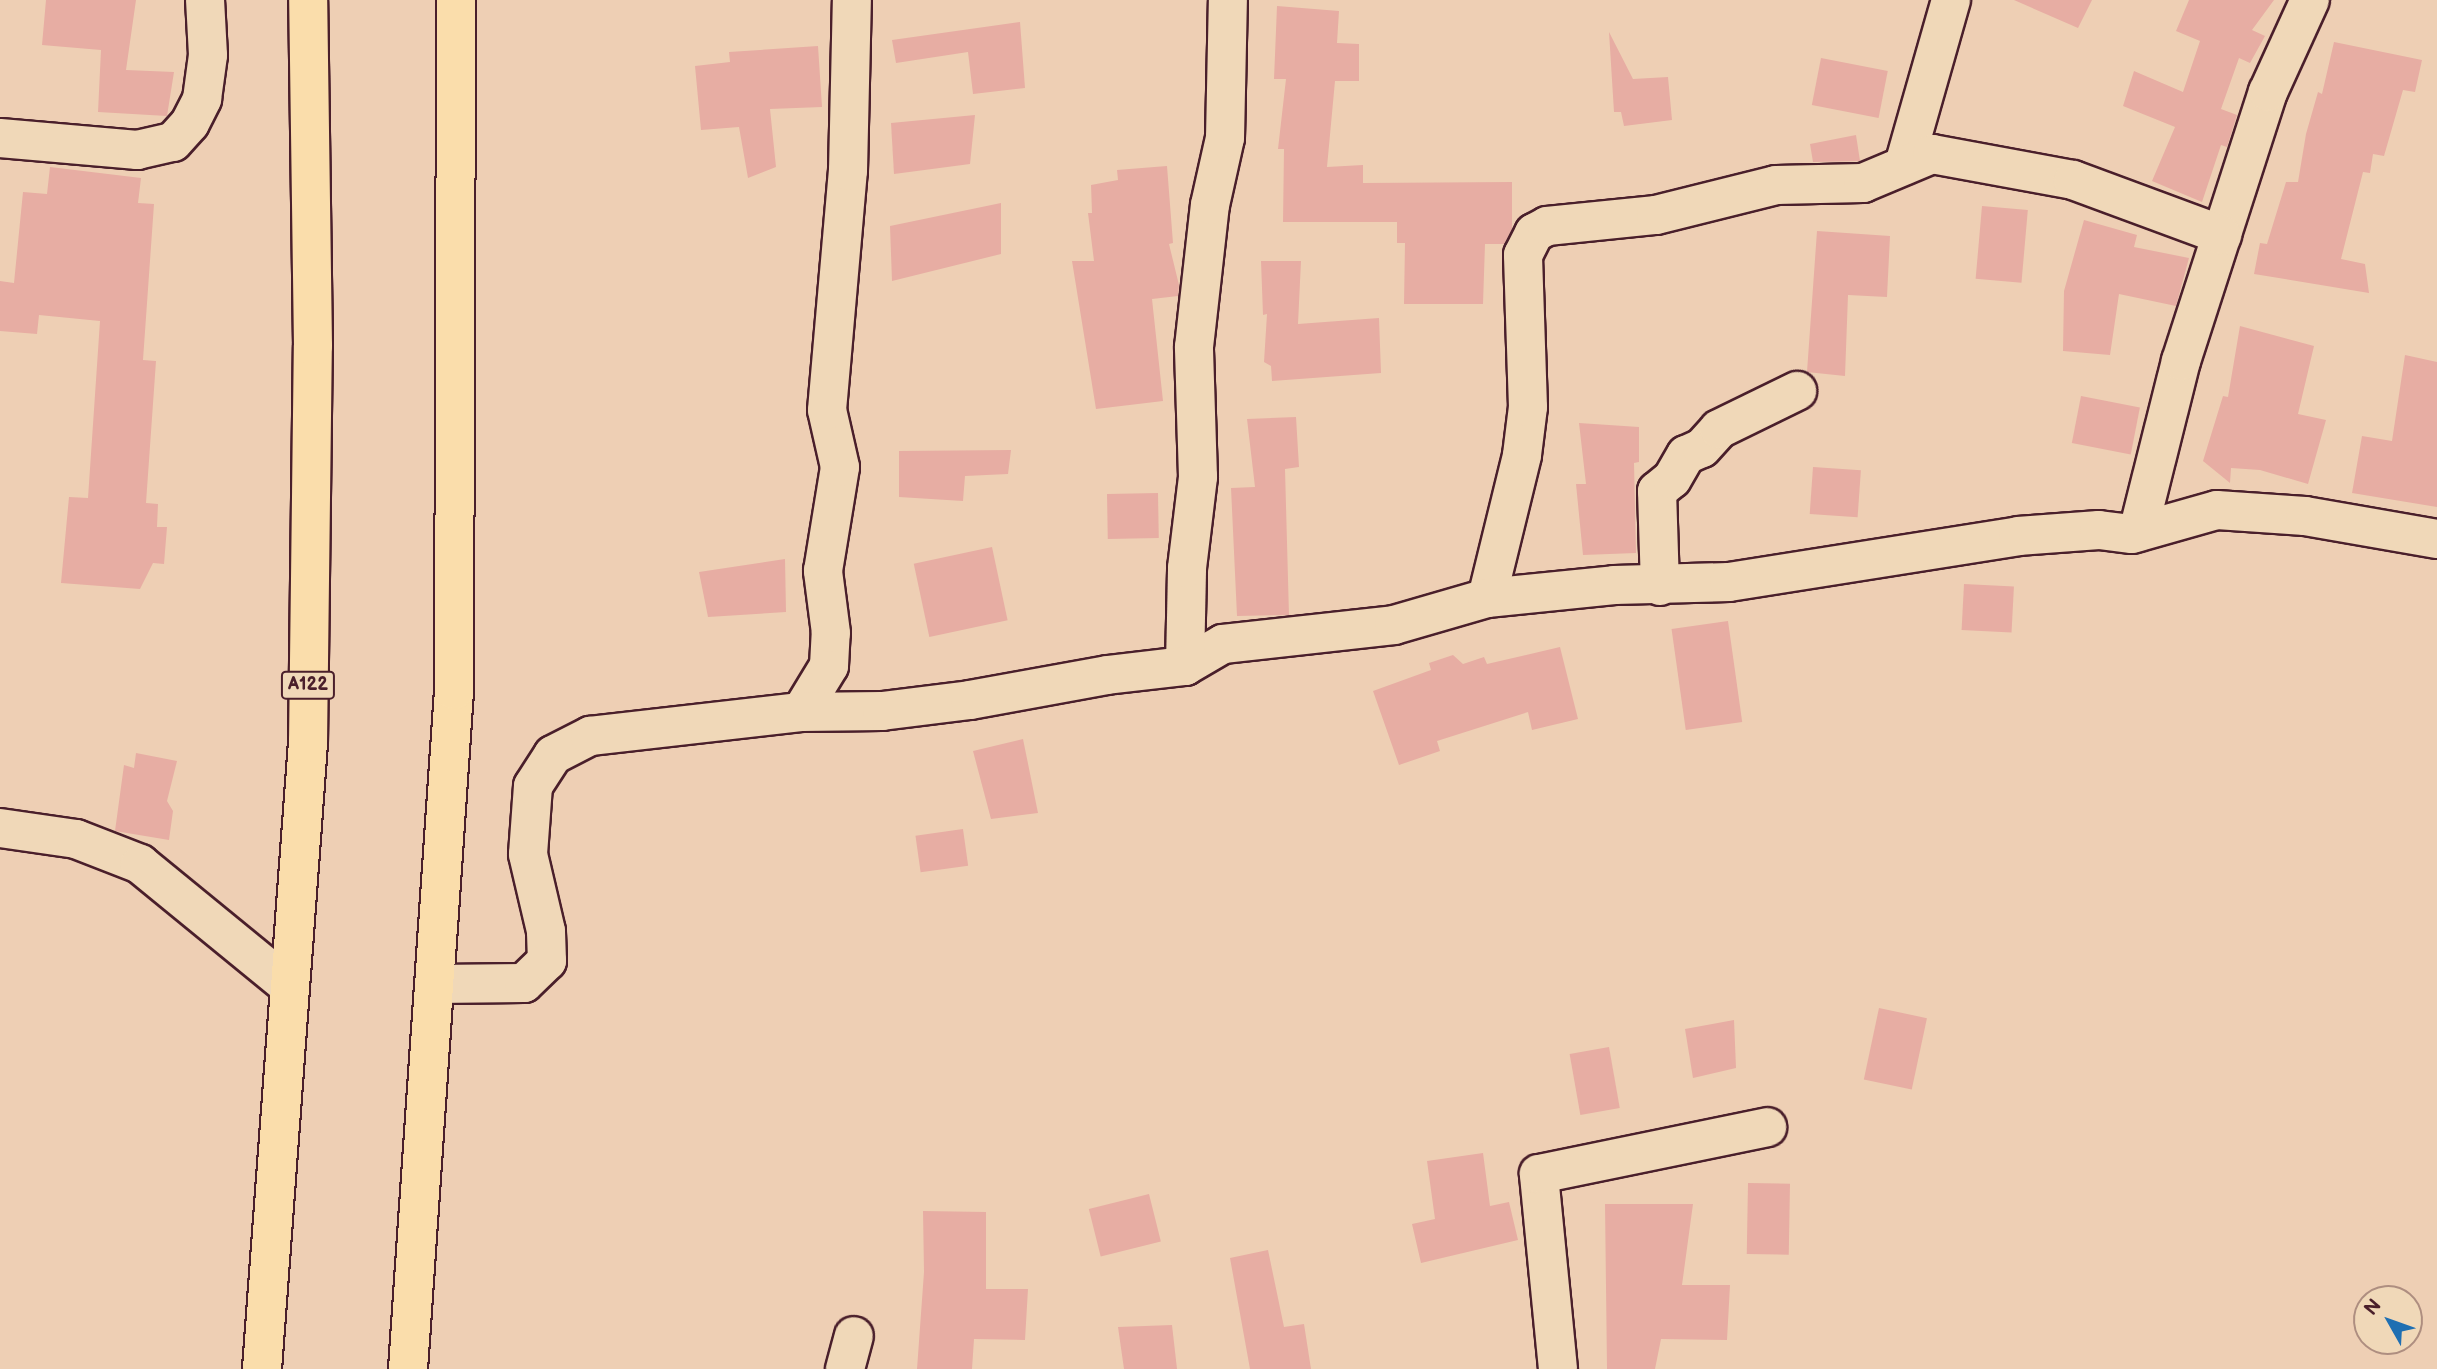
<!DOCTYPE html>
<html>
<head>
<meta charset="utf-8">
<style>
  body { margin:0 }
  #map { position:relative; width:2437px; height:1369px; overflow:hidden; background:#eecfb4; font-family:"Balsamiq Sans",sans-serif }
  div>[style] { position:absolute }
  .building>* { inset:0; background:#e7ada3; transform-origin:0 0 }
  .roads { filter:drop-shadow(2px 0 #4a1f2b) drop-shadow(-2px 0 #4a1f2b) drop-shadow(0 2px #4a1f2b) drop-shadow(0 -2px #4a1f2b) }
  .minor>* { height:38px; margin:-19px; padding:0 19px; transform-origin:19px; border-radius:19px; background:#f0d8b8 }
  .highway>* { height:38px; margin:-19px; padding:0 19px; transform-origin:19px; border-radius:19px; background:#faddab }
  span { translate:-50% -50%; white-space:nowrap; text-align:center; line-height:1.15; -webkit-text-stroke:7px #f0d8b8; paint-order:stroke }
  .shield-label span { padding:2px 5px; background:#f0d8b8; border:2px solid; border-radius:5px; -webkit-text-stroke-width:0 }
  .shield-label { font-size:18px; color:#4a1f2b; font-weight:700 }
  .north { position:absolute; left:2353px; top:1285px; width:70px; height:70px; box-sizing:border-box; background:#f0d8b8; border:2px solid #ae8e80; border-radius:50%; rotate:310deg; font-size:19px; font-weight:700; line-height:28px; text-align:center; color:#4a1f2b }
  .north::after { content:''; display:block; margin:auto; width:24px; height:32px; background:#1f6fb2; clip-path:polygon(50% 0,100% 100%,50% 72%,0 100%) }
</style>
</head>
<body>
<div id="map">
  <div class="building">
    <div style="clip-path:polygon(46px 0,136px 0,126px 70px,174px 72px,167px 116px,98px 112px,101px 50px,42px 45px)"></div>
    <div style="clip-path:polygon(2014px 0,2092px 0,2078px 28px)"></div>
    <div style="clip-path:polygon(2189px 0,2274px 0,2252px 30px,2265px 36px,2250px 63px,2239px 58px,2221px 109px,2237px 115px,2227px 147px,2221px 145px,2202px 202px,2152px 181px,2175px 127px,2123px 106px,2134px 71px,2183px 92px,2200px 41px,2176px 31px)"></div>
    <div style="clip-path:polygon(1277px 6px,1339px 11px,1337px 43px,1359px 44px,1359px 81px,1335px 81px,1327px 167px,1363px 165px,1363px 183px,1512px 182px,1512px 229px,1504px 244px,1485px 244px,1483px 304px,1404px 304px,1405px 243px,1397px 243px,1397px 222px,1283px 222px,1284px 149px,1278px 149px,1286px 79px,1274px 79px)"></div>
    <div style="clip-path:polygon(1020px 22px,1025px 88px,973px 94px,968px 52px,896px 63px,892px 40px)"></div>
    <div style="clip-path:polygon(1609px 32px,1633px 79px,1668px 77px,1672px 120px,1624px 126px,1621px 112px,1614px 112px)"></div>
    <div style="clip-path:polygon(2334px 42px,2422px 60px,2415px 92px,2403px 90px,2384px 156px,2373px 154px,2370px 173px,2363px 172px,2341px 259px,2365px 264px,2369px 293px,2254px 274px,2260px 243px,2267px 244px,2286px 182px,2298px 182px,2306px 134px,2318px 92px,2322px 94px)"></div>
    <div style="clip-path:polygon(818px 46px,822px 107px,770px 109px,776px 167px,748px 178px,739px 127px,701px 130px,695px 66px,730px 62px,729px 52px)"></div>
    <div style="left:1821px;top:58px;width:68px;height:48px;rotate:11deg"></div>
    <div style="clip-path:polygon(975px 115px,970px 164px,894px 174px,891px 123px)"></div>
    <div style="clip-path:polygon(1856px 135px,1860px 161px,1813px 162px,1810px 144px)"></div>
    <div style="clip-path:polygon(1167px 166px,1173px 243px,1169px 244px,1179px 285px,1178px 296px,1152px 299px,1163px 401px,1096px 409px,1072px 261px,1094px 261px,1088px 213px,1092px 213px,1091px 185px,1118px 180px,1117px 170px)"></div>
    <div style="clip-path:polygon(50px 167px,141px 178px,138px 203px,154px 204px,143px 360px,156px 361px,146px 503px,158px 504px,157px 527px,167px 527px,164px 564px,153px 563px,140px 589px,61px 583px,69px 497px,88px 498px,100px 321px,39px 315px,37px 334px,0 331px,0 281px,14px 283px,23px 192px,47px 194px)"></div>
    <div style="clip-path:polygon(1001px 203px,1001px 254px,892px 281px,890px 226px)"></div>
    <div style="left:1982px;top:206px;width:46px;height:73px;rotate:5deg"></div>
    <div style="clip-path:polygon(2084px 220px,2137px 235px,2134px 247px,2189px 258px,2176px 306px,2119px 294px,2110px 355px,2063px 351px,2064px 291px)"></div>
    <div style="clip-path:polygon(1817px 231px,1890px 236px,1887px 297px,1848px 295px,1845px 376px,1807px 372px)"></div>
    <div style="clip-path:polygon(1261px 261px,1301px 261px,1298px 324px,1379px 318px,1381px 373px,1272px 381px,1271px 366px,1264px 362px,1267px 314px,1263px 315px)"></div>
    <div style="clip-path:polygon(2240px 326px,2314px 346px,2298px 414px,2326px 420px,2308px 484px,2260px 470px,2231px 468px,2230px 483px,2203px 461px,2223px 396px,2228px 397px)"></div>
    <div style="clip-path:polygon(2405px 355px,2437px 362px,2437px 507px,2352px 493px,2362px 436px,2392px 441px)"></div>
    <div style="left:2081px;top:396px;width:60px;height:48px;rotate:11deg"></div>
    <div style="clip-path:polygon(1296px 417px,1299px 467px,1285px 469px,1289px 615px,1237px 616px,1231px 488px,1255px 487px,1247px 419px)"></div>
    <div style="clip-path:polygon(1579px 423px,1639px 427px,1639px 462px,1634px 463px,1636px 553px,1583px 555px,1576px 484px,1586px 484px)"></div>
    <div style="clip-path:polygon(1011px 450px,1008px 474px,965px 476px,963px 501px,899px 497px,899px 451px)"></div>
    <div style="left:1813px;top:467px;width:48px;height:47px;rotate:4deg"></div>
    <div style="left:1158px;top:493px;width:45px;height:51px;rotate:89deg"></div>
    <div style="left:992px;top:547px;width:75px;height:80px;rotate:78deg"></div>
    <div style="clip-path:polygon(785px 559px,786px 612px,708px 617px,699px 572px)"></div>
    <div style="left:1964px;top:584px;width:50px;height:46px;rotate:3deg"></div>
    <div style="left:1728px;top:621px;width:102px;height:57px;rotate:82deg"></div>
    <div style="clip-path:polygon(1560px 647px,1578px 719px,1532px 730px,1528px 712px,1437px 741px,1440px 751px,1399px 765px,1373px 691px,1431px 670px,1429px 663px,1453px 655px,1463px 664px,1484px 657px,1487px 664px)"></div>
    <div style="clip-path:polygon(1023px 739px,1038px 813px,991px 819px,973px 751px)"></div>
    <div style="clip-path:polygon(136px 753px,177px 761px,167px 801px,173px 811px,169px 840px,115px 831px,124px 765px,134px 768px)"></div>
    <div style="left:963px;top:829px;width:37px;height:48px;rotate:82deg"></div>
    <div style="left:1879px;top:1008px;width:49px;height:73px;rotate:12deg"></div>
    <div style="clip-path:polygon(1734px 1020px,1736px 1068px,1693px 1078px,1685px 1029px)"></div>
    <div style="left:1609px;top:1047px;width:62px;height:40px;rotate:80deg"></div>
    <div style="clip-path:polygon(1483px 1153px,1490px 1206px,1509px 1202px,1518px 1240px,1421px 1263px,1412px 1224px,1435px 1219px,1427px 1161px)"></div>
    <div style="left:1748px;top:1183px;width:42px;height:71px;rotate:1deg"></div>
    <div style="left:1149px;top:1194px;width:49px;height:62px;rotate:76deg"></div>
    <div style="clip-path:polygon(1605px 1204px,1693px 1204px,1682px 1285px,1730px 1285px,1727px 1340px,1661px 1339px,1655px 1369px,1607px 1369px)"></div>
    <div style="clip-path:polygon(923px 1211px,986px 1212px,986px 1289px,1028px 1289px,1025px 1340px,974px 1339px,972px 1369px,917px 1369px,924px 1272px)"></div>
    <div style="clip-path:polygon(1268px 1250px,1284px 1327px,1304px 1324px,1311px 1369px,1250px 1369px,1230px 1258px)"></div>
    <div style="clip-path:polygon(1172px 1325px,1177px 1369px,1124px 1369px,1118px 1327px)"></div>
  </div>
  <div class="roads">
    <div class="minor">
      <div style="left:0;top:138px;width:138px;rotate:5deg"></div>
      <div style="left:137px;top:150px;width:37px;rotate:-13deg"></div>
      <div style="left:173px;top:142px;width:25px;rotate:-48deg"></div>
      <div style="left:190px;top:123px;width:27px;rotate:-63deg"></div>
      <div style="left:202px;top:99px;width:44px;rotate:-82.2deg"></div>
      <div style="left:208px;top:55px;width:55px;rotate:-93.1deg"></div>
      <div style="left:1904px;top:165px;width:172px;rotate:-74.1deg"></div>
      <div style="left:2138px;top:532px;width:176px;rotate:-75.9deg"></div>
      <div style="left:2181px;top:361px;width:283px;rotate:-72.1deg"></div>
      <div style="left:2268px;top:92px;width:101px;rotate:-65.5deg"></div>
      <div style="left:1660px;top:586px;width:95px;rotate:-91.8deg"></div>
      <div style="left:1657px;top:491px;width:19px;rotate:-39deg"></div>
      <div style="left:1672px;top:479px;width:28px;rotate:-60deg"></div>
      <div style="left:1686px;top:455px;width:17px;rotate:-24deg"></div>
      <div style="left:1702px;top:448px;width:25px;rotate:-48deg"></div>
      <div style="left:1719px;top:429px;width:87px;rotate:-26deg"></div>
      <div style="left:1487px;top:598px;width:147px;rotate:-76.2deg"></div>
      <div style="left:1522px;top:455px;width:48px;rotate:-82.9deg"></div>
      <div style="left:1528px;top:407px;width:152px;rotate:-91.9deg"></div>
      <div style="left:1523px;top:255px;width:25px;rotate:-63deg"></div>
      <div style="left:1534px;top:233px;width:15px;rotate:-28deg"></div>
      <div style="left:1547px;top:226px;width:110px;rotate:-5.8deg"></div>
      <div style="left:1656px;top:215px;width:124px;rotate:-14deg"></div>
      <div style="left:1776px;top:185px;width:87px;rotate:-1.3deg"></div>
      <div style="left:1863px;top:183px;width:75px;rotate:-22.8deg"></div>
      <div style="left:1932px;top:154px;width:143px;rotate:10.4deg"></div>
      <div style="left:2073px;top:180px;width:159px;rotate:20.3deg"></div>
      <div style="left:1185px;top:666px;width:98px;rotate:-88.8deg"></div>
      <div style="left:1187px;top:568px;width:92px;rotate:-83.1deg"></div>
      <div style="left:1198px;top:477px;width:130px;rotate:-91.8deg"></div>
      <div style="left:1194px;top:347px;width:143px;rotate:-83.6deg"></div>
      <div style="left:1210px;top:205px;width:69px;rotate:-77.4deg"></div>
      <div style="left:1225px;top:138px;width:138px;rotate:-88.8deg"></div>
      <div style="left:801px;top:712px;width:54px;rotate:-58.7deg"></div>
      <div style="left:829px;top:666px;width:33px;rotate:-87deg"></div>
      <div style="left:831px;top:633px;width:63px;rotate:-97.4deg"></div>
      <div style="left:823px;top:571px;width:105px;rotate:-80.7deg"></div>
      <div style="left:840px;top:467px;width:58px;rotate:-102.8deg"></div>
      <div style="left:827px;top:410px;width:240px;rotate:-85deg"></div>
      <div style="left:848px;top:171px;width:171px;rotate:-88.7deg"></div>
      <div style="left:0;top:828px;width:77px;rotate:8.2deg"></div>
      <div style="left:76px;top:839px;width:69px;rotate:21.3deg"></div>
      <div style="left:140px;top:864px;width:193px;rotate:39.3deg"></div>
      <div style="left:436px;top:984px;width:88px;rotate:-0.7deg"></div>
      <div style="left:524px;top:983px;width:32px;rotate:-44deg"></div>
      <div style="left:547px;top:961px;width:30px;rotate:-92deg"></div>
      <div style="left:546px;top:931px;width:79px;rotate:-103.2deg"></div>
      <div style="left:528px;top:854px;width:68px;rotate:-85.8deg"></div>
      <div style="left:533px;top:786px;width:37px;rotate:-57deg"></div>
      <div style="left:553px;top:755px;width:42px;rotate:-27.2deg"></div>
      <div style="left:590px;top:736px;width:212px;rotate:-6.5deg"></div>
      <div style="left:801px;top:712px;width:81px;rotate:-0.7deg"></div>
      <div style="left:882px;top:711px;width:89px;rotate:-7.1deg"></div>
      <div style="left:970px;top:700px;width:139px;rotate:-10.3deg"></div>
      <div style="left:1107px;top:675px;width:79px;rotate:-6.6deg"></div>
      <div style="left:1185px;top:666px;width:44px;rotate:-30.1deg"></div>
      <div style="left:1223px;top:644px;width:172px;rotate:-6.3deg"></div>
      <div style="left:1394px;top:625px;width:97px;rotate:-16.2deg"></div>
      <div style="left:1487px;top:598px;width:128px;rotate:-5.8deg"></div>
      <div style="left:1614px;top:585px;width:115px;rotate:-1.5deg"></div>
      <div style="left:1729px;top:582px;width:293px;rotate:-9deg"></div>
      <div style="left:2018px;top:536px;width:81px;rotate:-4.2deg"></div>
      <div style="left:2099px;top:530px;width:33px;rotate:7deg"></div>
      <div style="left:2132px;top:534px;width:88px;rotate:-15.8deg"></div>
      <div style="left:2217px;top:510px;width:88px;rotate:3.9deg"></div>
      <div style="left:2305px;top:516px;width:134px;rotate:9.9deg"></div>
      <div style="left:845px;top:1369px;width:34px;rotate:-75deg"></div>
      <div style="left:1558px;top:1369px;width:196px;rotate:-95.6deg"></div>
      <div style="left:1539px;top:1174px;width:233px;rotate:-11.6deg"></div>
    </div>
    <div class="highway">
      <div style="left:262px;top:1369px;width:628px;rotate:-85.8deg"></div>
      <div style="left:308px;top:743px;width:397px;rotate:-89.3deg"></div>
      <div style="left:313px;top:346px;width:346px;rotate:-90.8deg"></div>
      <div style="left:408px;top:1369px;width:681px;rotate:-86.12deg"></div>
      <div style="left:454px;top:690px;width:690px;rotate:-89.83deg"></div>
    </div>
  </div>
  <div class="shield-label">
    <span style="left:308px;top:685px">A122</span>
  </div>
  <div class="north">N</div>
</div>
</body>
</html>
